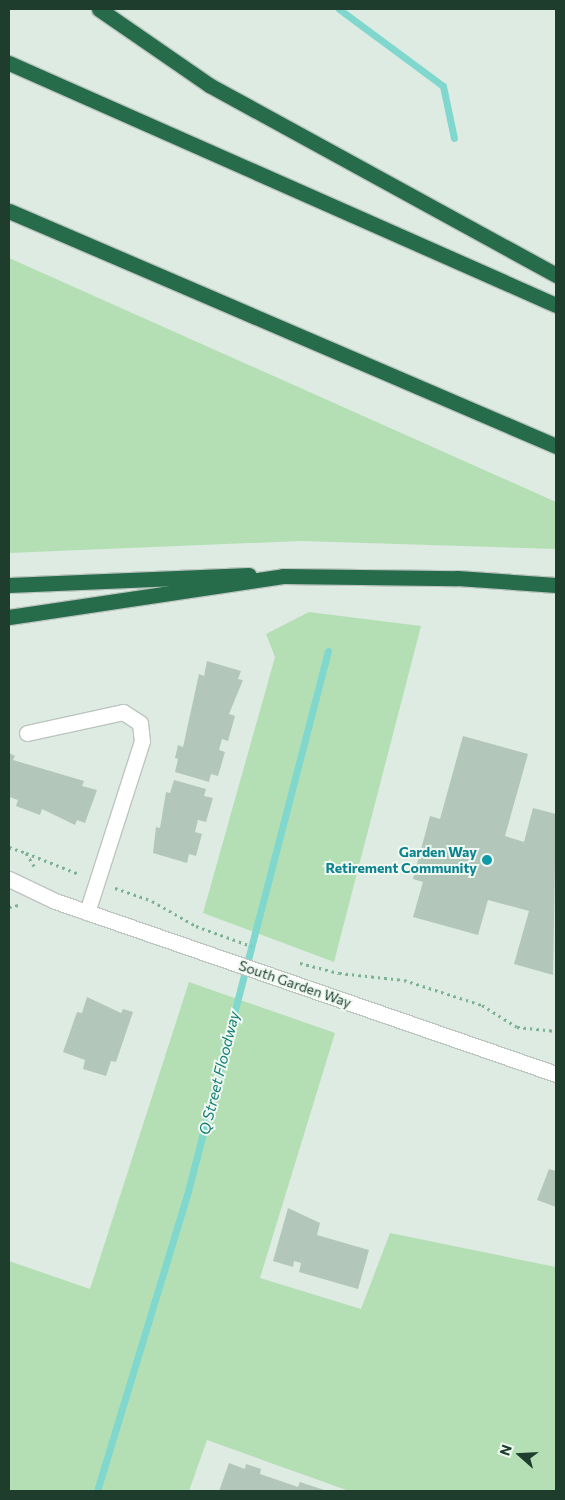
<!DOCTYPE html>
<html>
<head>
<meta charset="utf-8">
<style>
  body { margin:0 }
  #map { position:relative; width:565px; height:1500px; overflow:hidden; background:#deebe2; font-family:Commissioner,sans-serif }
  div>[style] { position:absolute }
  .green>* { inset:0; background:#b4dfb4 }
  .stream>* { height:7px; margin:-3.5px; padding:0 3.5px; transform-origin:3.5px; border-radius:3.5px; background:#7fd7ce }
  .building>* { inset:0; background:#b3c6ba }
  .path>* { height:3px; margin-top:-1.5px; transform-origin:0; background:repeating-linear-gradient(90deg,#7bb392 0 2.5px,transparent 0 6.5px) }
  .roads { filter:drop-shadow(1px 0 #bcc5c0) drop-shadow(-1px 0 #bcc5c0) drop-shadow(0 1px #bcc5c0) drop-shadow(0 -1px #bcc5c0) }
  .minor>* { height:15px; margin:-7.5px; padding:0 7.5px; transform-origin:7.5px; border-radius:7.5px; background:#fff }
  .highway>* { height:15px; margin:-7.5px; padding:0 7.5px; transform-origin:7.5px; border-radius:7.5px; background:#266c4b }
  .dots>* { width:14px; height:14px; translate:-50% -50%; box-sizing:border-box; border:2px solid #eef8f1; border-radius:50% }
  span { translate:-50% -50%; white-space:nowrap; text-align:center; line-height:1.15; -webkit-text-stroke:4px #eef8f1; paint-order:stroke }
  .culture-label { font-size:14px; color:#0d838f; font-weight:700 }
  .right { translate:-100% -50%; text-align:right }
  .street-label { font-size:14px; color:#1e3d2c }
  .water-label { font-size:15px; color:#127e74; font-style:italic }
  .frame { position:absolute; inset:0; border:10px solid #1e3d2c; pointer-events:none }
  .north { position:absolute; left:495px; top:1430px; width:50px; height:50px; -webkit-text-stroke:4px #eef8f1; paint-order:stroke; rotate:289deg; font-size:14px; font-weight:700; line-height:20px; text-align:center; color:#1e3d2c }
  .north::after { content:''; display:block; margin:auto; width:18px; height:22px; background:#1e3d2c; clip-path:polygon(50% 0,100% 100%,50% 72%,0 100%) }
</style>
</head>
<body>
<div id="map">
  <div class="green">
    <div style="clip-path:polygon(9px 258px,556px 502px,556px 549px,301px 541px,9px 553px)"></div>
    <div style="clip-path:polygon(309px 612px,421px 626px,334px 962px,203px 913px,275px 657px,266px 634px)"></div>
    <div style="clip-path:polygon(189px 982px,335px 1033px,260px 1278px,361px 1309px,390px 1233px,556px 1267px,556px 1491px,349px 1491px,207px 1440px,189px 1491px,9px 1491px,9px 1261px,90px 1289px)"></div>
  </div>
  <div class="stream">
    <div style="left:339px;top:9px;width:129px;rotate:36.5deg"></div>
    <div style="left:443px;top:86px;width:53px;rotate:78.1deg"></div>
    <div style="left:97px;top:1491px;width:309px;rotate:-73.1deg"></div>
    <div style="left:187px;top:1195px;width:562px;rotate:-75.47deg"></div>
  </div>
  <div class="building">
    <div style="clip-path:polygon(207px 661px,241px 671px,238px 679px,243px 680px,229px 714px,235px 716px,228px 741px,222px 739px,219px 750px,225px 752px,218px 776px,211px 774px,209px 782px,175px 772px,178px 759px,175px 758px,178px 745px,183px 747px,199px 674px,204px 676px)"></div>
    <div style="clip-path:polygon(463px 736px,528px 754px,505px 836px,524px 842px,533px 808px,556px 814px,553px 975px,514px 964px,529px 911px,488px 900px,478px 935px,413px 917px,423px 882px,413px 879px,430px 816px,440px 819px)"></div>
    <div style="clip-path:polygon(9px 753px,15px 756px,13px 760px,84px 781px,82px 786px,97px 790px,85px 823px,77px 820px,75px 825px,42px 809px,40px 815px,16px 806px,18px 800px,9px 797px)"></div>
    <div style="clip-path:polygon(174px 780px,206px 789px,204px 796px,213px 798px,206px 822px,198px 820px,195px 832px,202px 834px,196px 856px,189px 854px,187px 863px,153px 853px,156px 827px,160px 828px,166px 792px,170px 793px)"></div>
    <div style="clip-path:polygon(87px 997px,121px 1013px,123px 1009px,133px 1012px,116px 1062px,111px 1061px,106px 1076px,83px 1069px,85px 1060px,63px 1052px,77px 1012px,82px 1013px)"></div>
    <div style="clip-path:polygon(549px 1169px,556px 1171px,556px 1207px,537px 1200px)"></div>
    <div style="clip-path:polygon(288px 1208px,320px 1223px,317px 1235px,369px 1250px,358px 1289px,299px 1272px,301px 1263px,294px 1261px,293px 1267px,273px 1261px)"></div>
    <div style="clip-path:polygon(229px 1463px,245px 1469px,246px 1464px,261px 1469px,260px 1474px,298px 1487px,300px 1482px,327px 1491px,219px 1491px)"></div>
  </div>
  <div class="path">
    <div style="left:9px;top:847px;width:18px;rotate:19deg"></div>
    <div style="left:26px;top:853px;width:19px;rotate:58deg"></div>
    <div style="left:26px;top:853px;width:57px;rotate:21.6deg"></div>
    <div style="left:115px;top:888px;width:39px;rotate:19deg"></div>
    <div style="left:152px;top:901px;width:51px;rotate:29.6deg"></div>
    <div style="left:196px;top:926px;width:59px;rotate:20deg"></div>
    <div style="left:9px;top:907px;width:10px;rotate:-11deg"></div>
    <div style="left:300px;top:963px;width:40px;rotate:14.4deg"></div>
    <div style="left:339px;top:973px;width:65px;rotate:6.1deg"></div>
    <div style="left:404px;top:980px;width:82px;rotate:17.8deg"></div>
    <div style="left:482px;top:1005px;width:41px;rotate:32.2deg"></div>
    <div style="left:517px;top:1027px;width:39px;rotate:6deg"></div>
  </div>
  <div class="roads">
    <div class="minor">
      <div style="left:27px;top:733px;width:98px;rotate:-12.3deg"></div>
      <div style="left:123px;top:712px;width:20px;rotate:33deg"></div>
      <div style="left:140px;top:723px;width:18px;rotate:84deg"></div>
      <div style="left:142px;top:741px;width:180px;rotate:107.8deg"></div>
      <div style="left:9px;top:879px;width:51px;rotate:25.6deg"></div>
      <div style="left:55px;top:901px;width:530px;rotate:19.05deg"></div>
    </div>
    <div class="highway">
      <div style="left:99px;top:9px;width:134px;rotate:34.6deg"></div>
      <div style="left:209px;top:85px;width:396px;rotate:28.7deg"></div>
      <div style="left:9px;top:63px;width:598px;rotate:23.87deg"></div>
      <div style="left:9px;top:211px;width:595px;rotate:23.25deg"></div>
      <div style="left:9px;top:585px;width:240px;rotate:-2.4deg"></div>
      <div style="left:9px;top:617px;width:277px;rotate:-8.5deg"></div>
      <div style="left:283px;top:576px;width:174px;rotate:0.7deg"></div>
      <div style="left:457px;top:578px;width:99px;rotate:4deg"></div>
    </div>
  </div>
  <div class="dots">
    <div style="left:487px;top:860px;background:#0f9aa8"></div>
  </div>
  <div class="culture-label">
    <span class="right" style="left:477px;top:860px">Garden Way<br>Retirement Community</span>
  </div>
  <div class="street-label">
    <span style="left:295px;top:984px;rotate:19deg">South Garden Way</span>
  </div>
  <div class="water-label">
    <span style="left:219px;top:1073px;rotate:-76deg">Q Street Floodway</span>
  </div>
  <div class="frame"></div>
  <div class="north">N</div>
</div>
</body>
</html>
